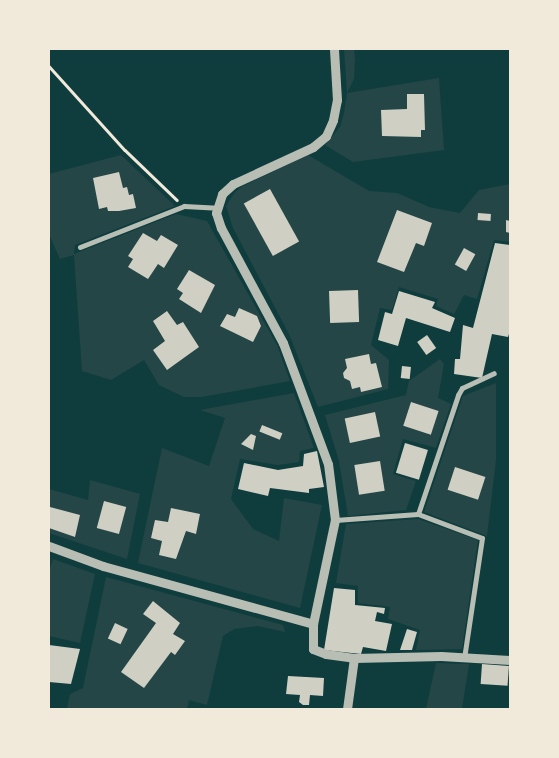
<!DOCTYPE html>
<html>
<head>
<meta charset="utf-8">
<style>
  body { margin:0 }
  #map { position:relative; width:559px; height:758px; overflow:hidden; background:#0f3d3e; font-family:"Roboto Condensed",sans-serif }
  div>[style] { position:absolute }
  .green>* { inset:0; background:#244646 }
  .building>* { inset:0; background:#cfcfc3; transform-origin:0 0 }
  .path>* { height:2.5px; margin:-1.25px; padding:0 1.25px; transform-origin:1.25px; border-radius:1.25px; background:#f1e9da }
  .minor>* { height:5px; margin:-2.5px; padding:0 2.5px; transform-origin:2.5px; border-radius:2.5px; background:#b8beb3 }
  .tertiary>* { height:9px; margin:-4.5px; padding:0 4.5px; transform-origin:4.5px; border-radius:4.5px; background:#b8beb3 }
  span { translate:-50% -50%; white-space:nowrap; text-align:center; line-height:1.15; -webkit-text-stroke:4px #f1e9da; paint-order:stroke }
  .frame { position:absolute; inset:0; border:50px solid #f1e9da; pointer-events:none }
</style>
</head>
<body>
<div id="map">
  <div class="green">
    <div style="clip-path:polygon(344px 49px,354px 49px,355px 60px,354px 79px,347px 93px,439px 78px,444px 150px,353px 162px,325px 145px,340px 127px,344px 113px,347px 93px)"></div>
    <div style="clip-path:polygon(121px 155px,175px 206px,75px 245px,74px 254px,176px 214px,207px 221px,277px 345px,290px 381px,202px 397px,184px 397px,159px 385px,144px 360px,111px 380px,82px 371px,74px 255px,60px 259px,49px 234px,49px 174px)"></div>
    <div style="clip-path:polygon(308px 155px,369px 191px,397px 193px,429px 207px,460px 213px,479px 190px,510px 184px,510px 242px,494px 240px,477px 299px,464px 295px,454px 314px,436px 306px,438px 299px,399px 287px,392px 310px,380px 308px,371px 345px,389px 360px,388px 389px,318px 407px,289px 334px,233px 228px,226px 206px,235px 192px,243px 186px)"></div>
    <div style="clip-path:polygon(440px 359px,444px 364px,438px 398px,451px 404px,436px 448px,403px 439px,393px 474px,416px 481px,406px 510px,348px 516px,339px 461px,325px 415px,406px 395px,409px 381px)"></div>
    <div style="clip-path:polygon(496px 383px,496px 460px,487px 536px,424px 512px,463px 396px)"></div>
    <div style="clip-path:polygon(294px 393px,314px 448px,300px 451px,299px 462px,278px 465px,240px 459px,231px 499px,253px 529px,279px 541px,284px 498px,322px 505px,300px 608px,138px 563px,162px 448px,209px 466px,225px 418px,200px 410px)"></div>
    <div style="clip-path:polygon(90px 480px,140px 494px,127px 559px,49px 533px,49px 489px,88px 500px)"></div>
    <div style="clip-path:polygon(418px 519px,478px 540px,462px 649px,416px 650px,420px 630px,388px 619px,390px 607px,358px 603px,358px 586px,336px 583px,346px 524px)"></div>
    <div style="clip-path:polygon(53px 559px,95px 574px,80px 643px,49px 636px,49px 571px)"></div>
    <div style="clip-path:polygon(106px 577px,283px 625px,285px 632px,258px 626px,234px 629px,223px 636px,207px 705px,189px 700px,187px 709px,67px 709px,70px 694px,83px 688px)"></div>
    <div style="clip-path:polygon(436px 663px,469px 664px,462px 709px,426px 709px)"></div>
  </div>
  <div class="building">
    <div style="clip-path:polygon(407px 94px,424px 94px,425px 130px,421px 130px,421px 137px,382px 136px,381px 110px,407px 109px)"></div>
    <div style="clip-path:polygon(119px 172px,123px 188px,127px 187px,129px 195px,133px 194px,136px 208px,119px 211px,108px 211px,107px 207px,99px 209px,93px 178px)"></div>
    <div style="left:270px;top:189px;width:60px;height:30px;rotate:61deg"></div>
    <div style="clip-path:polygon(397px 210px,432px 223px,424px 246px,416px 243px,404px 272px,377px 262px)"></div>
    <div style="left:478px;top:213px;width:13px;height:7px;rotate:4deg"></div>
    <div style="clip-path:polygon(506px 220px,510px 221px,510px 233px,506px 232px)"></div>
    <div style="clip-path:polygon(143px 233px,157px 241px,161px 235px,178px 245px,164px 268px,158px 264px,148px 279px,128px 267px,133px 259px,128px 256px)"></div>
    <div style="clip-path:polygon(495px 243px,510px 245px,510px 331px,508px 337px,492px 334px,482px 378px,454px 374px,455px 359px,460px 359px,463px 325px,473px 328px)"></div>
    <div style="left:464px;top:248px;width:13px;height:19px;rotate:29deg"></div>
    <div style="clip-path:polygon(189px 270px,215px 285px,201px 313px,179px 299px,183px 293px,177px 289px)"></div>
    <div style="left:358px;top:290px;width:32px;height:29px;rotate:88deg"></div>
    <div style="clip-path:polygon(399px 291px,435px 302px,432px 308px,455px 318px,450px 332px,406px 318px,398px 346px,378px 340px,385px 312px,392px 314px)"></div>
    <div style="clip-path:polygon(239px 308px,257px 316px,261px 326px,253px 342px,220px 326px,227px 314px,235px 317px)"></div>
    <div style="clip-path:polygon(167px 311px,177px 325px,183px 322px,199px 347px,167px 370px,153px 350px,165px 341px,153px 321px)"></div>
    <div style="left:427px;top:335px;width:16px;height:12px;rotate:55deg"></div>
    <div style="clip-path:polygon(369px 354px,371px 364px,376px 363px,382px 387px,361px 392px,360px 387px,352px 389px,350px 381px,344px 378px,343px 373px,347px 368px,345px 359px)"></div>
    <div style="left:402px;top:366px;width:9px;height:12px;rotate:6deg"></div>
    <div style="left:411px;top:402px;width:29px;height:25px;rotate:18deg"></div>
    <div style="left:375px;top:412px;width:25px;height:31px;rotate:78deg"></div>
    <div style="left:262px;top:425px;width:22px;height:7px;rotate:22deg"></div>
    <div style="clip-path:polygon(251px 434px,256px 436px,253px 450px,241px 444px)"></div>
    <div style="left:405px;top:443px;width:24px;height:31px;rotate:17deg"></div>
    <div style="clip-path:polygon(317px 451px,324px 487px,309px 489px,309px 493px,270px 488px,268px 496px,238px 489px,244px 463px,278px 470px,303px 466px,304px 454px)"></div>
    <div style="left:380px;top:461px;width:30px;height:26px;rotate:81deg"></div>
    <div style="left:455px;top:467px;width:32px;height:24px;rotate:18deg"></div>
    <div style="left:104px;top:501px;width:23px;height:28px;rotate:15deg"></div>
    <div style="clip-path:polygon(50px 507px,80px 515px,75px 537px,49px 528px)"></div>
    <div style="clip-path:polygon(171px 508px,200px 514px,196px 534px,186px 531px,176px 559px,159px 555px,162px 541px,151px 538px,155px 520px,168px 522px)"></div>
    <div style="clip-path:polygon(334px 588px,355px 590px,355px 605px,385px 608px,384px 614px,377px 612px,375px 621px,392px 624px,386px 651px,363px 647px,361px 654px,324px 650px)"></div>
    <div style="clip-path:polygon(153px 601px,180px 623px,173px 634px,185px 641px,175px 655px,171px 652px,144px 688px,121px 672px,156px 623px,143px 614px)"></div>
    <div style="left:115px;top:623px;width:14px;height:17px;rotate:25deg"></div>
    <div style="clip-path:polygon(407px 629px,417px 632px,412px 650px,400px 650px)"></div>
    <div style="clip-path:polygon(49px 645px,80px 649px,71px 684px,49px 682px)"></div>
    <div style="left:482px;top:664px;width:27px;height:20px;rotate:4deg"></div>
    <div style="clip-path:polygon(288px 676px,324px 678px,323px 696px,310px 695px,309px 705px,303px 705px,299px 702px,300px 695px,286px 694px)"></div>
  </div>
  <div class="path">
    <div style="left:49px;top:66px;width:113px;rotate:47.9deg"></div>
    <div style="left:125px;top:150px;width:72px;rotate:43.9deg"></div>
  </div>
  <div class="minor">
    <div style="left:80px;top:247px;width:112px;rotate:-21.5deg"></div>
    <div style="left:184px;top:206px;width:33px;rotate:3deg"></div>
    <div style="left:418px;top:514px;width:68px;rotate:20.6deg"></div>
    <div style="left:482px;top:538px;width:121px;rotate:98.5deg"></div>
    <div style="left:335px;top:520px;width:83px;rotate:-4.1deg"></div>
    <div style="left:418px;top:514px;width:126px;rotate:-71.4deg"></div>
    <div style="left:458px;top:395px;width:8px;rotate:-60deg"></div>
    <div style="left:462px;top:388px;width:35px;rotate:-25deg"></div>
  </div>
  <div class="tertiary">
    <div style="left:49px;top:546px;width:58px;rotate:20.3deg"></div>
    <div style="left:103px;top:566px;width:218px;rotate:15.4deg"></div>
    <div style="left:313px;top:624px;width:25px;rotate:90deg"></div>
    <div style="left:313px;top:649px;width:14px;rotate:21deg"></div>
    <div style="left:326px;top:654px;width:28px;rotate:8deg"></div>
    <div style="left:354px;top:658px;width:87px;rotate:-1.3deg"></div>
    <div style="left:441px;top:656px;width:69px;rotate:3.3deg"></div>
    <div style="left:313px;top:624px;width:106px;rotate:-78.1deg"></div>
    <div style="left:335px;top:520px;width:56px;rotate:-97.1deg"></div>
    <div style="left:328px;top:464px;width:129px;rotate:-110.4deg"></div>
    <div style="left:283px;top:343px;width:131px;rotate:-118.3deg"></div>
    <div style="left:221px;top:228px;width:16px;rotate:-108deg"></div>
    <div style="left:216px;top:213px;width:20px;rotate:-72deg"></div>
    <div style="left:222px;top:194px;width:15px;rotate:-42deg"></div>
    <div style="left:233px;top:184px;width:88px;rotate:-24.8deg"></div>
    <div style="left:313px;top:147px;width:17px;rotate:-40deg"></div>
    <div style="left:326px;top:136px;width:17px;rotate:-66deg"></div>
    <div style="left:333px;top:120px;width:20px;rotate:-79deg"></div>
    <div style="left:337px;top:100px;width:51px;rotate:-93.4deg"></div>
    <div style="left:347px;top:709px;width:51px;rotate:-82.2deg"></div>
  </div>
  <div class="frame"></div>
</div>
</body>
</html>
